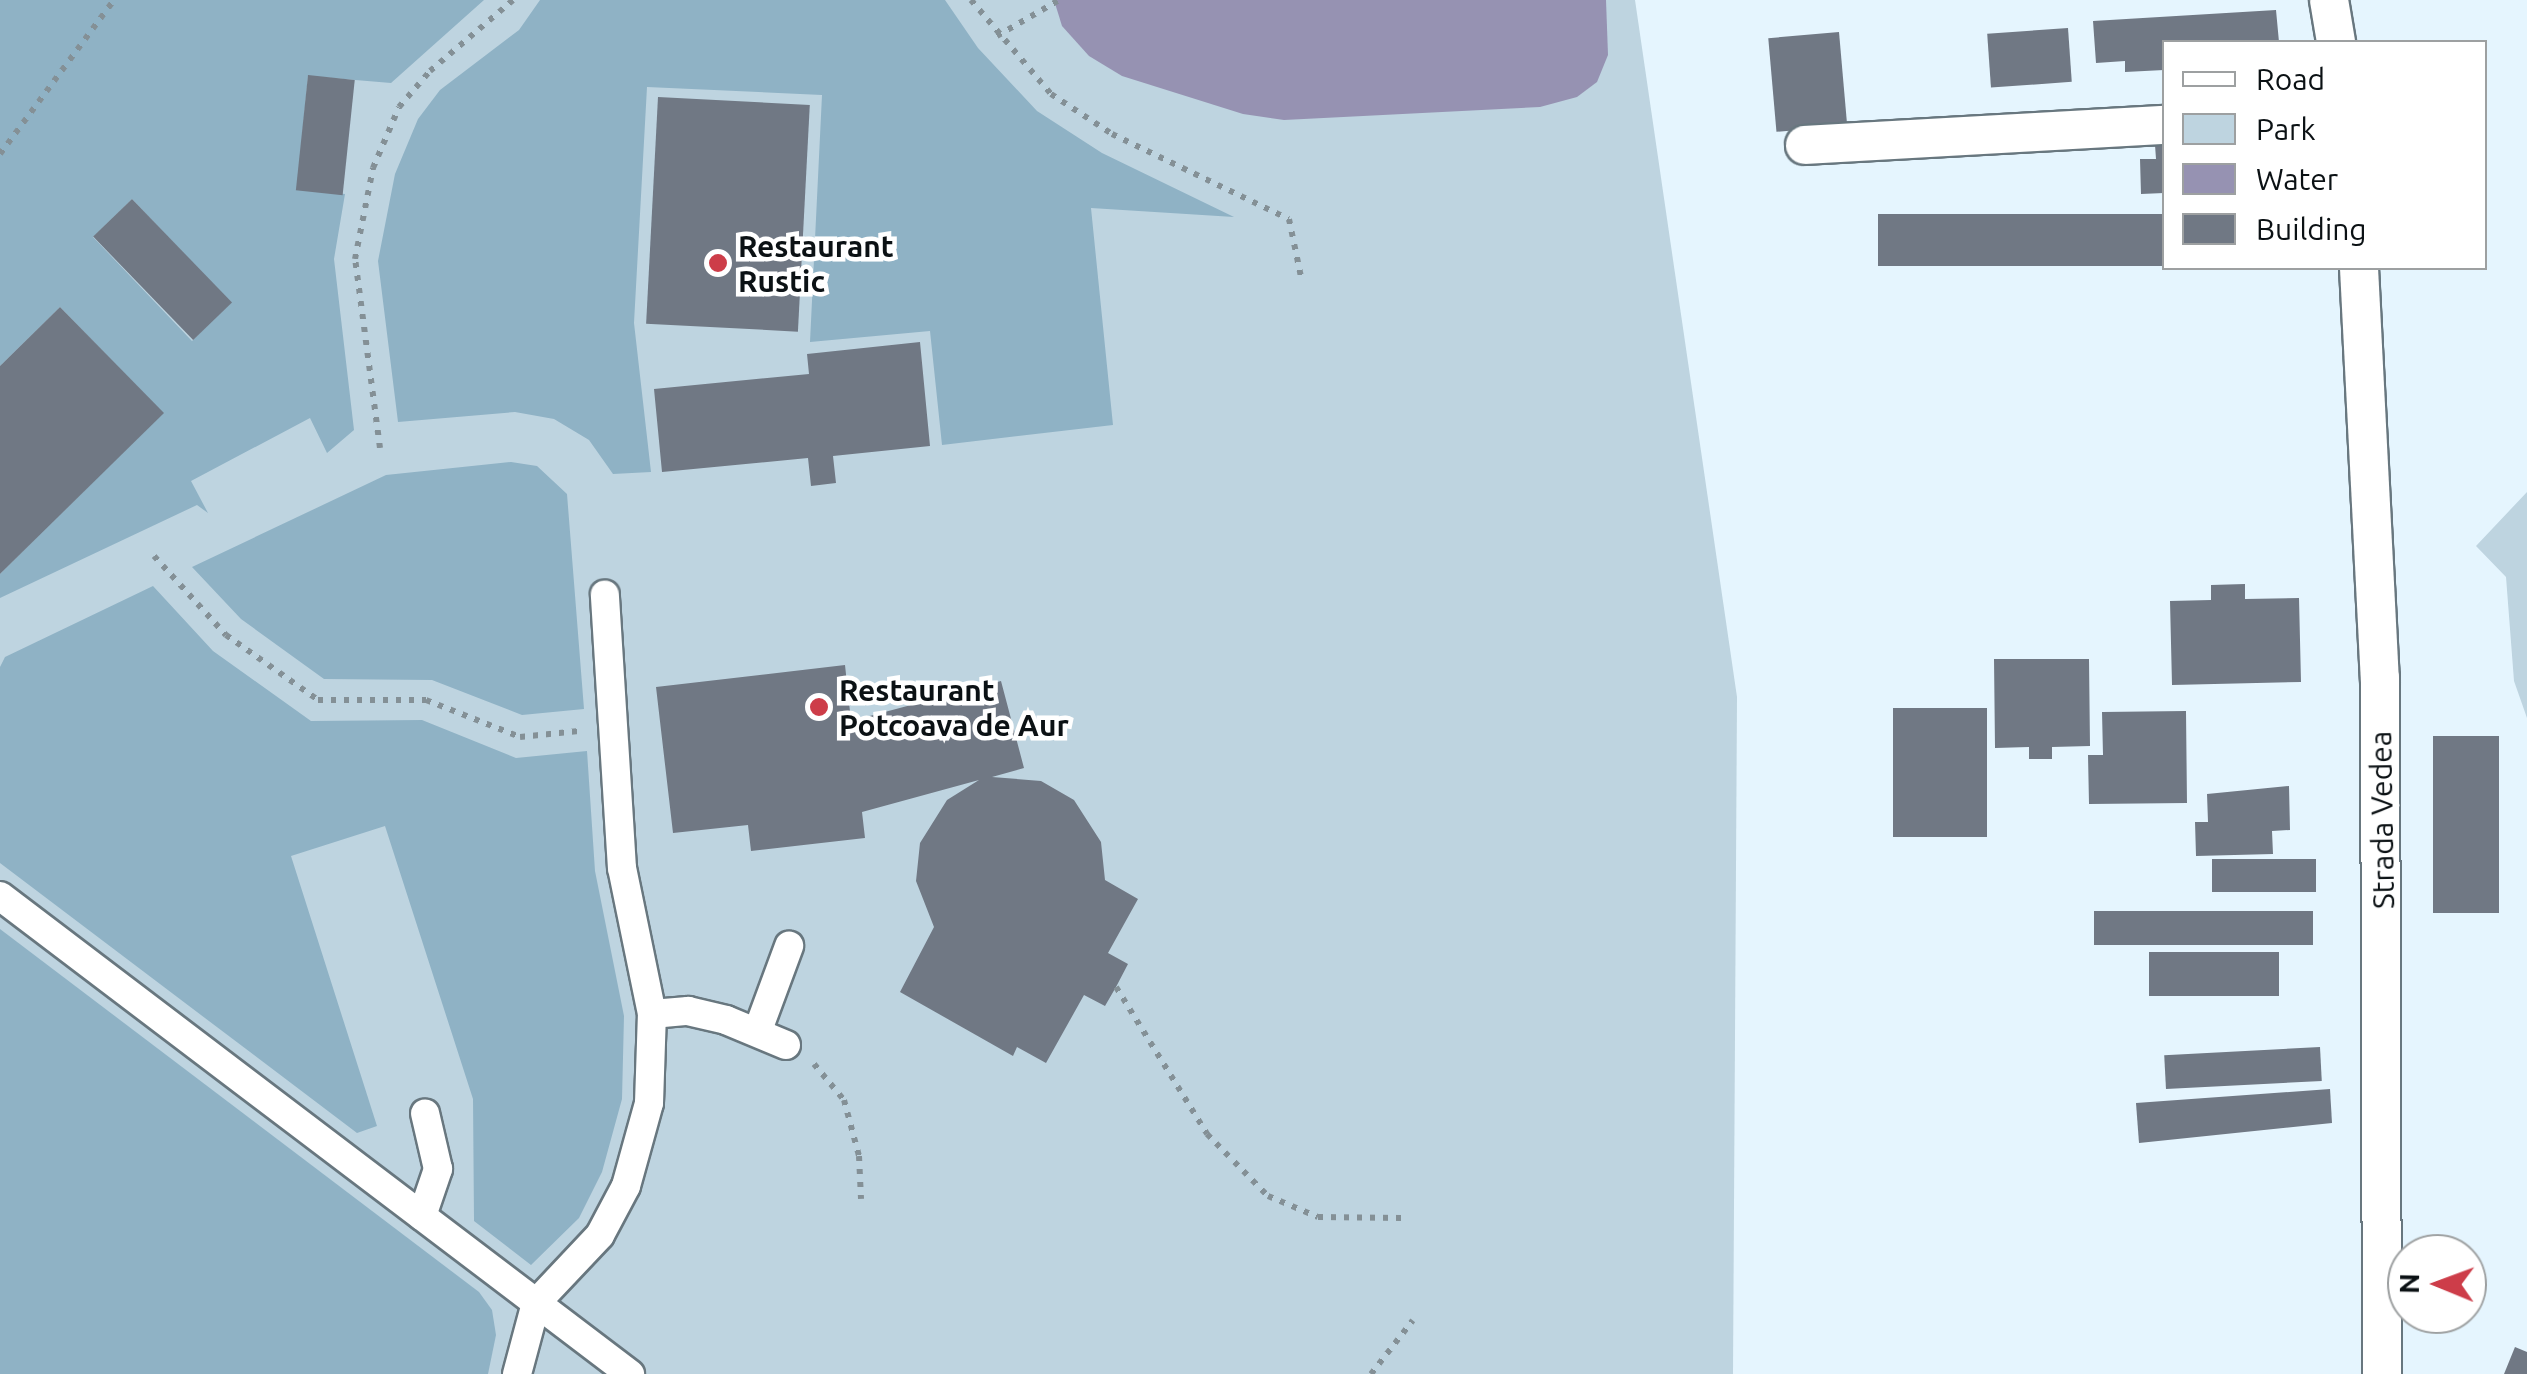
<!DOCTYPE html>
<html>
<head>
<meta charset="utf-8">
<style>
  body { margin:0 }
  #map { position:relative; width:2527px; height:1374px; overflow:hidden; background:#e5f5fe; font-family:Ubuntu,sans-serif }
  div>[style] { position:absolute }
  .green>* { inset:0; background:#bed4e0 }
  .forest>* { inset:0; background:#8fb2c5 }
  .water>* { inset:0; background:#9692b2 }
  .building>* { inset:0; background:#707884; transform-origin:0 0 }
  .path>* { height:6px; margin-top:-3px; transform-origin:0; background:repeating-linear-gradient(90deg,#849096 0 5px,transparent 0 13px) }
  .roads { filter:drop-shadow(2px 0 #68777f) drop-shadow(-2px 0 #68777f) drop-shadow(0 2px #68777f) drop-shadow(0 -2px #68777f) }
  .pedestrian>* { height:28px; margin:-14px; padding:0 14px; transform-origin:14px; border-radius:14px; background:#fff }
  .minor>* { height:38px; margin:-19px; padding:0 19px; transform-origin:19px; border-radius:19px; background:#fff }
  .dots>* { width:28px; height:28px; translate:-50% -50%; box-sizing:border-box; border:5px solid #fff; border-radius:50% }
  span { translate:-50% -50%; white-space:nowrap; text-align:center; line-height:1.15; -webkit-text-stroke:9px #fff; paint-order:stroke }
  .poi-label { font-size:30px; color:#0b1114; font-weight:700 }
  .left { translate:0 -50%; text-align:left }
  .street-label { font-size:30px; color:#0b1114 }
  .legend { position:absolute; left:2162px; top:40px; width:325px; height:230px; box-sizing:border-box; background:#fff; border:2px solid #9da0a1; margin:0; padding:12px 18px; list-style:none; font-size:30px; color:#0b1114 }
  .legend li { display:flex; align-items:center; gap:20px; height:50px }
  .legend b { width:50px; border:2px solid #9da0a1 }
  .north { position:absolute; left:2387px; top:1234px; width:100px; height:100px; box-sizing:border-box; background:#fff; border:2px solid #9da0a1; border-radius:50%; rotate:271deg; font-size:28px; font-weight:700; line-height:40px; text-align:center; color:#0b1114 }
  .north::after { content:''; display:block; margin:auto; width:35px; height:45px; background:#cd3d49; clip-path:polygon(50% 0,100% 100%,50% 72%,0 100%) }
</style>
</head>
<body>
<div id="map">
  <div class="green">
    <div style="clip-path:polygon(192px 0,1635px 0,1737px 697px,1733px 1374px,0 1374px,0 268px)"></div>
    <div style="clip-path:polygon(2527px 492px,2527px 718px,2514px 681px,2506px 577px,2476px 546px)"></div>
  </div>
  <div class="forest">
    <div style="clip-path:polygon(evenodd,0 0,484px 0,391px 83px,308px 76px,297px 189px,345px 194px,334px 259px,354px 430px,327px 453px,310px 418px,191px 481px,208px 513px,197px 505px,0 598px,0 574px,163px 413px,60px 307px,0 366px,0 0,132px 199px,231px 303px,192px 341px,93px 237px,132px 199px)"></div>
    <div style="clip-path:polygon(540px 0,945px 0,978px 48px,1037px 111px,1102px 153px,1234px 217px,1091px 208px,1113px 425px,942px 445px,930px 331px,810px 342px,822px 95px,647px 87px,634px 323px,651px 472px,613px 474px,589px 440px,554px 419px,515px 412px,398px 422px,378px 261px,395px 174px,418px 119px,440px 90px,519px 30px)"></div>
    <div style="clip-path:polygon(511px 462px,537px 466px,567px 494px,584px 709px,522px 715px,432px 680px,324px 679px,241px 619px,192px 567px,386px 475px)"></div>
    <div style="clip-path:polygon(153px 586px,213px 651px,311px 721px,422px 720px,516px 758px,587px 751px,595px 871px,624px 1016px,622px 1099px,602px 1172px,579px 1218px,531px 1265px,474px 1221px,473px 1099px,385px 826px,291px 856px,377px 1126px,357px 1133px,0 863px,0 667px,5px 657px)"></div>
    <div style="clip-path:polygon(0 929px,479px 1292px,492px 1310px,496px 1335px,488px 1374px,0 1374px)"></div>
  </div>
  <div class="water">
    <div style="clip-path:polygon(1054px 0,1606px 0,1608px 55px,1597px 82px,1577px 97px,1540px 107px,1284px 120px,1243px 114px,1122px 76px,1089px 56px,1062px 26px)"></div>
  </div>
  <div class="building">
    <div style="clip-path:polygon(2276px 10px,2279px 42px,2164px 42px,2164px 70px,2125px 72px,2125px 61px,2096px 63px,2093px 21px)"></div>
    <div style="left:2068px;top:28px;width:54px;height:81px;rotate:86deg"></div>
    <div style="left:1839px;top:32px;width:94px;height:71px;rotate:85deg"></div>
    <div style="left:308px;top:75px;width:47px;height:116px;rotate:6deg"></div>
    <div style="left:658px;top:97px;width:152px;height:227px;rotate:3deg"></div>
    <div style="clip-path:polygon(2155px 145px,2164px 145px,2164px 193px,2141px 194px,2140px 159px,2156px 159px)"></div>
    <div style="left:132px;top:199px;width:144px;height:54px;rotate:46deg"></div>
    <div style="left:2164px;top:214px;width:52px;height:286px;rotate:90deg"></div>
    <div style="clip-path:polygon(60px 307px,164px 413px,0 574px,0 366px)"></div>
    <div style="clip-path:polygon(920px 342px,930px 446px,833px 456px,836px 483px,811px 486px,808px 458px,662px 472px,654px 389px,809px 374px,807px 354px)"></div>
    <div style="clip-path:polygon(2245px 584px,2245px 599px,2299px 598px,2301px 682px,2172px 685px,2170px 601px,2211px 600px,2211px 585px)"></div>
    <div style="clip-path:polygon(1994px 659px,2089px 659px,2090px 746px,2052px 747px,2052px 759px,2029px 759px,2029px 747px,1995px 748px)"></div>
    <div style="clip-path:polygon(845px 665px,851px 721px,1001px 681px,1024px 768px,992px 777px,1041px 781px,1074px 800px,1101px 842px,1105px 880px,1138px 899px,1108px 953px,1128px 964px,1116px 987px,1105px 1006px,1084px 995px,1046px 1063px,1017px 1047px,1013px 1056px,900px 992px,934px 927px,916px 881px,920px 843px,947px 800px,979px 780px,862px 812px,865px 838px,751px 851px,748px 825px,673px 833px,656px 687px)"></div>
    <div style="left:1987px;top:708px;width:129px;height:94px;rotate:90deg"></div>
    <div style="clip-path:polygon(2186px 711px,2187px 803px,2089px 804px,2088px 755px,2103px 755px,2102px 712px)"></div>
    <div style="left:2433px;top:736px;width:66px;height:177px"></div>
    <div style="clip-path:polygon(2289px 786px,2290px 830px,2272px 831px,2273px 854px,2196px 856px,2195px 822px,2208px 822px,2207px 794px)"></div>
    <div style="left:2316px;top:859px;width:33px;height:104px;rotate:90deg"></div>
    <div style="left:2313px;top:911px;width:34px;height:219px;rotate:90deg"></div>
    <div style="left:2149px;top:952px;width:130px;height:44px"></div>
    <div style="left:2320px;top:1047px;width:34px;height:156px;rotate:87deg"></div>
    <div style="clip-path:polygon(2330px 1089px,2332px 1123px,2139px 1143px,2136px 1103px)"></div>
    <div style="clip-path:polygon(2515px 1347px,2527px 1352px,2527px 1374px,2504px 1374px)"></div>
  </div>
  <div class="path">
    <div style="left:971px;top:0;width:123px;rotate:49.6deg"></div>
    <div style="left:1051px;top:94px;width:73px;rotate:33.3deg"></div>
    <div style="left:1112px;top:134px;width:196px;rotate:25.7deg"></div>
    <div style="left:1289px;top:219px;width:64px;rotate:78.3deg"></div>
    <div style="left:997px;top:36px;width:72px;rotate:-30.1deg"></div>
    <div style="left:0;top:154px;width:192px;rotate:-53.5deg"></div>
    <div style="left:380px;top:448px;width:191px;rotate:-97.5deg"></div>
    <div style="left:355px;top:259px;width:93px;rotate:-78.8deg"></div>
    <div style="left:373px;top:168px;width:66px;rotate:-66.9deg"></div>
    <div style="left:399px;top:107px;width:48px;rotate:-49.3deg"></div>
    <div style="left:430px;top:71px;width:109px;rotate:-40.5deg"></div>
    <div style="left:154px;top:556px;width:107px;rotate:47.7deg"></div>
    <div style="left:226px;top:635px;width:113px;rotate:35.2deg"></div>
    <div style="left:318px;top:700px;width:108px"></div>
    <div style="left:426px;top:700px;width:101px;rotate:21.5deg"></div>
    <div style="left:520px;top:737px;width:59px;rotate:-5.8deg"></div>
    <div style="left:1116px;top:987px;width:173px;rotate:58.2deg"></div>
    <div style="left:1207px;top:1134px;width:87px;rotate:45.5deg"></div>
    <div style="left:1268px;top:1196px;width:54px;rotate:22.8deg"></div>
    <div style="left:1318px;top:1217px;width:84px;rotate:0.7deg"></div>
    <div style="left:814px;top:1064px;width:47px;rotate:50.2deg"></div>
    <div style="left:844px;top:1100px;width:58px;rotate:75deg"></div>
    <div style="left:859px;top:1156px;width:43px;rotate:87.3deg"></div>
    <div style="left:1371px;top:1374px;width:68px;rotate:-52.1deg"></div>
  </div>
  <div class="roads">
    <div class="pedestrian">
      <div style="left:0;top:896px;width:791px;rotate:37.19deg"></div>
      <div style="left:652px;top:1014px;width:36px;rotate:-5deg"></div>
      <div style="left:688px;top:1011px;width:39px;rotate:13deg"></div>
      <div style="left:726px;top:1020px;width:65px;rotate:22.6deg"></div>
      <div style="left:758px;top:1030px;width:90px;rotate:-69.7deg"></div>
      <div style="left:422px;top:1216px;width:50px;rotate:-71.2deg"></div>
      <div style="left:438px;top:1169px;width:57px;rotate:-103.1deg"></div>
      <div style="left:517px;top:1374px;width:73px;rotate:-75deg"></div>
      <div style="left:536px;top:1303px;width:93px;rotate:-46.7deg"></div>
      <div style="left:600px;top:1235px;width:55px;rotate:-62deg"></div>
      <div style="left:626px;top:1186px;width:86px;rotate:-74.5deg"></div>
      <div style="left:649px;top:1103px;width:89px;rotate:-88.1deg"></div>
      <div style="left:652px;top:1014px;width:149px;rotate:-101.6deg"></div>
      <div style="left:622px;top:868px;width:274px;rotate:-93.6deg"></div>
    </div>
    <div class="minor">
      <div style="left:2329px;top:0;width:43px;rotate:80.5deg"></div>
      <div style="left:1805px;top:145px;width:360px;rotate:-3.2deg"></div>
      <div style="left:2359px;top:268px;width:411px;rotate:87.1deg"></div>
      <div style="left:2380px;top:678px;width:696px;rotate:89.84deg"></div>
    </div>
  </div>
  <div class="dots">
    <div style="left:718px;top:263px;background:#cd3d49"></div>
    <div style="left:819px;top:707px;background:#cd3d49"></div>
  </div>
  <div class="poi-label">
    <span class="left" style="left:738px;top:263px">Restaurant<br>Rustic</span>
    <span class="left" style="left:839px;top:707px">Restaurant<br>Potcoava de Aur</span>
  </div>
  <div class="street-label">
    <span style="left:2382px;top:820px;rotate:-91deg">Strada Vedea</span>
  </div>
  <ul class="legend">
  <li><b style="height:12px;background:#fff"></b>Road</li>
  <li><b style="height:28px;background:#bed4e0"></b>Park</li>
  <li><b style="height:28px;background:#9692b2"></b>Water</li>
  <li><b style="height:28px;background:#707884"></b>Building</li>
  </ul>
  <div class="north">N</div>
</div>
</body>
</html>
